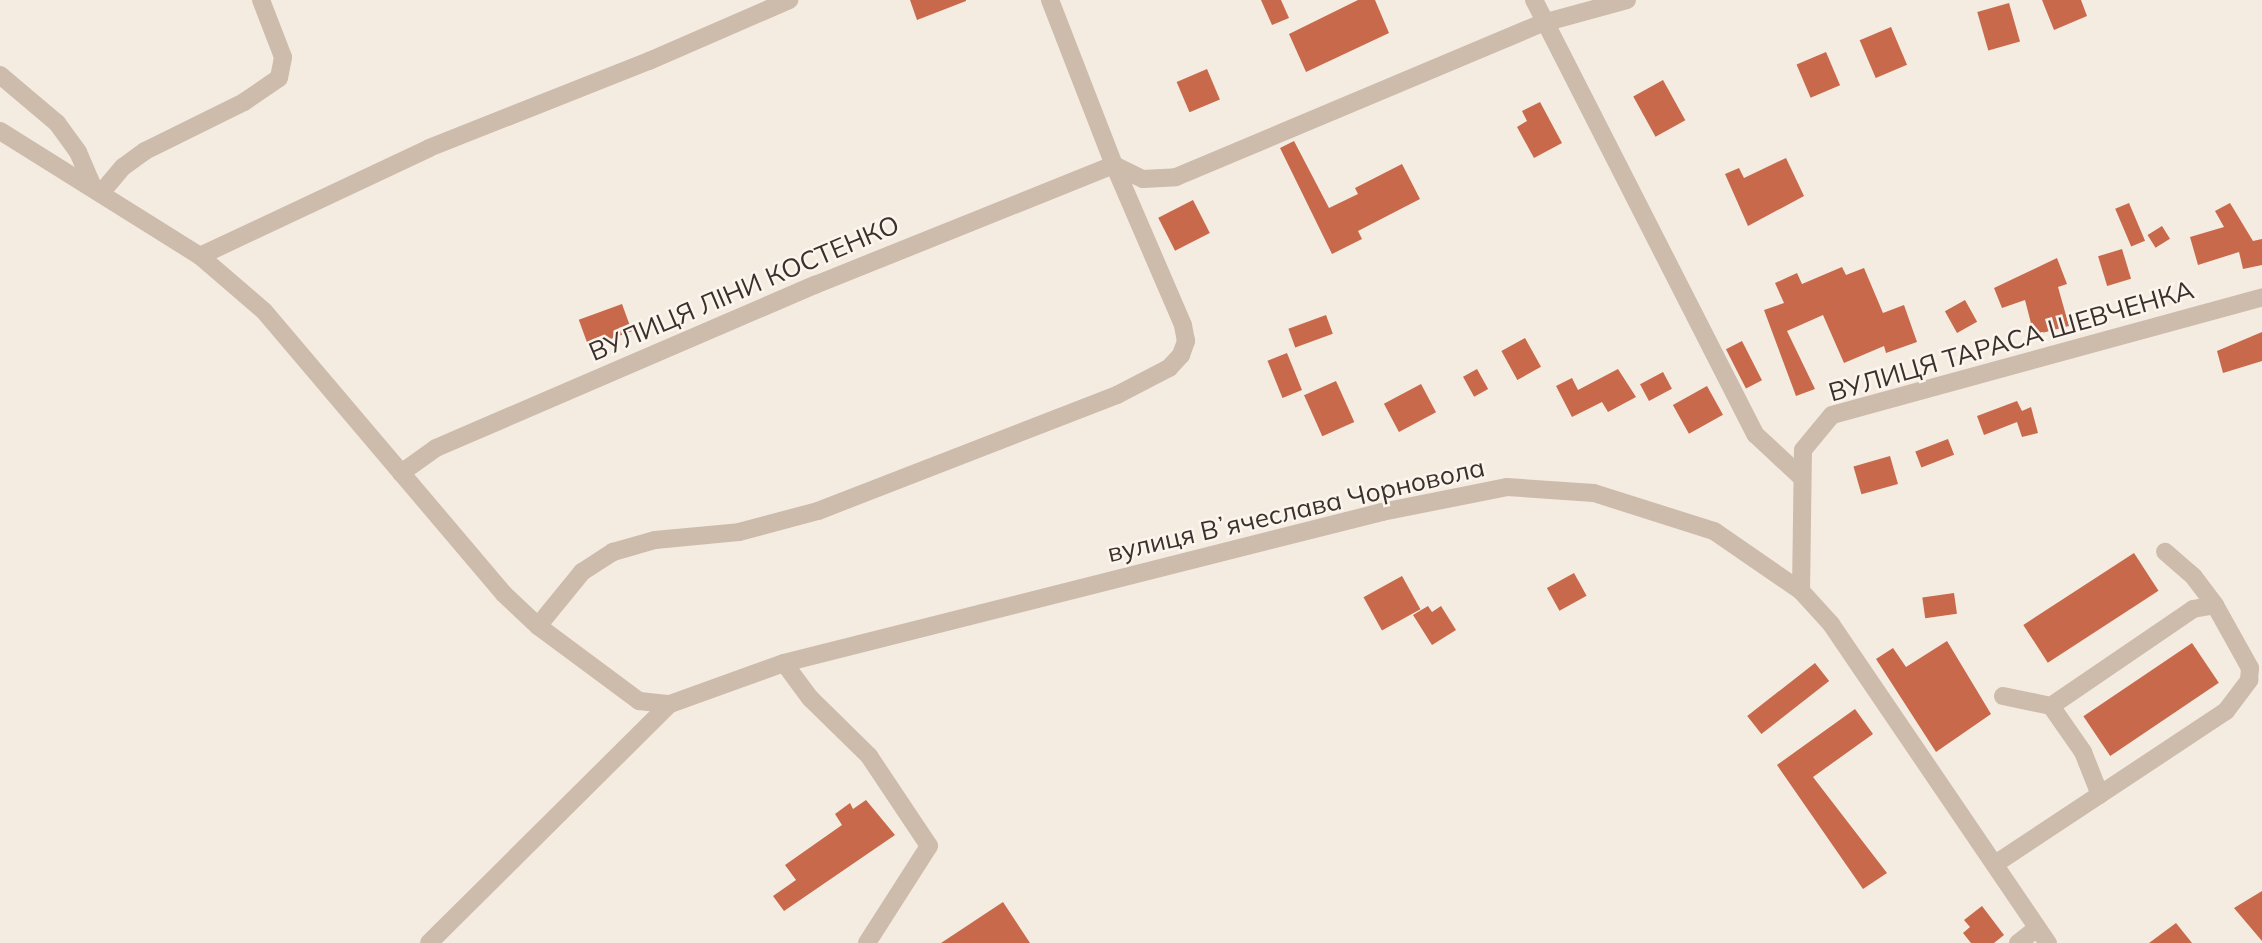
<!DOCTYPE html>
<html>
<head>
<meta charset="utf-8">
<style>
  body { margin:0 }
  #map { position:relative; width:2262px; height:943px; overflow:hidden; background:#f4ebe1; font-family:Mulish,sans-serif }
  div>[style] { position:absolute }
  .building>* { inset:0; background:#c8694b; transform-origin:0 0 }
  .minor>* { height:18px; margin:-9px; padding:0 9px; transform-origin:9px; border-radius:9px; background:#cdbbac }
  span { translate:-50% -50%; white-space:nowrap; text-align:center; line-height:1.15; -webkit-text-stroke:5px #fbf5ee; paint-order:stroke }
  .street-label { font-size:26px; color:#3b302b }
</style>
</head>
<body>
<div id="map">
  <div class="building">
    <div style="clip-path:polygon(910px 0,966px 0,966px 1px,917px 20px)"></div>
    <div style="clip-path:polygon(1261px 0,1281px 0,1289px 18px,1272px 25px)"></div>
    <div style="clip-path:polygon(1358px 0,1375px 0,1389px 33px,1306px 72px,1289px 34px)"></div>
    <div style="clip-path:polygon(2042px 0,2081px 0,2087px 16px,2054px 30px)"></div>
    <div style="left:2009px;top:3px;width:40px;height:33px;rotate:74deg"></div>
    <div style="left:1891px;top:27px;width:41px;height:34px;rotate:67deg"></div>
    <div style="left:1826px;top:52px;width:36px;height:32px;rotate:67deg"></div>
    <div style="left:1207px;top:69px;width:33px;height:33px;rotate:67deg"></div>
    <div style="left:1663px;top:80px;width:46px;height:34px;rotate:61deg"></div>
    <div style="clip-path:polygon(1540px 102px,1562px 143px,1534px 158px,1517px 127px,1527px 121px,1522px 111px)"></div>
    <div style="clip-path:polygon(1294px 141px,1329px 208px,1358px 194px,1355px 188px,1402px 164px,1420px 199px,1358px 231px,1362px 239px,1332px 254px,1280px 148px)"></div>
    <div style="clip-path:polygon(1786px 158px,1804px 196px,1748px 226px,1725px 174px,1739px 168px,1744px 178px)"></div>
    <div style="left:1193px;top:200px;width:37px;height:39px;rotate:63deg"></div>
    <div style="left:2129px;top:203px;width:41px;height:15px;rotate:67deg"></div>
    <div style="clip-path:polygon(2230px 203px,2253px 241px,2262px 239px,2262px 265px,2243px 269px,2239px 252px,2198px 265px,2190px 237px,2224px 227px,2215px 211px)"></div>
    <div style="left:2162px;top:226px;width:15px;height:17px;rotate:58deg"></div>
    <div style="left:2122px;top:249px;width:31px;height:25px;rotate:73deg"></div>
    <div style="clip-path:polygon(2057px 258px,2067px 284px,2058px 287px,2069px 326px,2034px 335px,2025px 300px,2002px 308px,1994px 288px)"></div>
    <div style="clip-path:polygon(1842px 267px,1846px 275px,1864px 268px,1883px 313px,1904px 305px,1917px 342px,1886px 353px,1884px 346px,1844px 363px,1823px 315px,1787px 331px,1815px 389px,1796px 396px,1764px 310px,1784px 303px,1775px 283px,1797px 273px,1802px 284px)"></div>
    <div style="left:1965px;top:300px;width:25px;height:23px;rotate:61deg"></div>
    <div style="left:622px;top:304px;width:29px;height:46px;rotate:70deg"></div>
    <div style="left:1326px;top:315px;width:20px;height:40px;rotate:70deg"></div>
    <div style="clip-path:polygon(2262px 332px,2262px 361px,2223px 373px,2217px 351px)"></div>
    <div style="left:1525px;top:338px;width:33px;height:27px;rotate:61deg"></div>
    <div style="left:1742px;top:341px;width:44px;height:18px;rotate:63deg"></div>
    <div style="left:1287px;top:353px;width:40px;height:21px;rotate:68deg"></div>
    <div style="left:1477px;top:369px;width:23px;height:16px;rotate:61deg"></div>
    <div style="clip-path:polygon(1618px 369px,1636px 397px,1608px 412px,1602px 402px,1572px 417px,1556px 386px,1572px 378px,1578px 390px)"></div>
    <div style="left:1663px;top:372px;width:19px;height:26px;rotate:62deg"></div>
    <div style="left:1336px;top:381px;width:45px;height:35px;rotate:66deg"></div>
    <div style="left:1421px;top:384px;width:32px;height:42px;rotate:62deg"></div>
    <div style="left:1707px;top:386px;width:33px;height:39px;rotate:61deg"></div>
    <div style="clip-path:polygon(2017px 401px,2022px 411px,2031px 407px,2038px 433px,2022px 437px,2017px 422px,1984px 435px,1977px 416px)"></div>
    <div style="left:1948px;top:439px;width:17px;height:35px;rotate:69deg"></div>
    <div style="left:1890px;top:456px;width:29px;height:38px;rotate:74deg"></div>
    <div style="left:2134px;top:553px;width:45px;height:132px;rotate:57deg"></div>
    <div style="left:1574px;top:573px;width:26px;height:31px;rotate:61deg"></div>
    <div style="left:1402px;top:576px;width:38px;height:44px;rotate:61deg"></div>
    <div style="left:1954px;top:593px;width:21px;height:32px;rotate:82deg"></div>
    <div style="clip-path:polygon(1428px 606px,1432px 612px,1441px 606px,1456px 630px,1432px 645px,1413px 615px)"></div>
    <div style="clip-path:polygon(1947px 641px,1991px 714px,1936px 752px,1876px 659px,1893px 648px,1906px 667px)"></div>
    <div style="left:2192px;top:643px;width:48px;height:131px;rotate:56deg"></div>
    <div style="left:1815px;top:663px;width:23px;height:86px;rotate:52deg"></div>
    <div style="clip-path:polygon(1855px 709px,1873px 734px,1813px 777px,1887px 873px,1863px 889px,1777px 765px)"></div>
    <div style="clip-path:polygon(866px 800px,895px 835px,784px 911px,773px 896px,796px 880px,785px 865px,842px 825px,835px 814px,850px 803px,853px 809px)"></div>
    <div style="clip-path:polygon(2262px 891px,2262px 941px,2234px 908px)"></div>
    <div style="clip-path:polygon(1003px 902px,1030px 943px,941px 943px)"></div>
    <div style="clip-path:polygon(1982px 906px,2004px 935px,1994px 943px,1971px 943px,1963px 933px,1970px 927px,1964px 920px)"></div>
    <div style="clip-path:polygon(2176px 923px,2192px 943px,2149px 943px)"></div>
  </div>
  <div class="minor">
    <div style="left:1534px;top:0;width:488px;rotate:63deg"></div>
    <div style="left:1756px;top:435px;width:60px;rotate:43deg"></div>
    <div style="left:0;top:75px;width:75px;rotate:40.1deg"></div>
    <div style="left:57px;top:123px;width:36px;rotate:54deg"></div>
    <div style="left:78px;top:152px;width:40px;rotate:66.6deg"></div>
    <div style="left:0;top:131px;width:236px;rotate:32deg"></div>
    <div style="left:200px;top:256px;width:84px;rotate:40.7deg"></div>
    <div style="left:264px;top:311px;width:371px;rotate:49.7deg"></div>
    <div style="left:504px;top:594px;width:47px;rotate:43.3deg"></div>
    <div style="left:538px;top:626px;width:126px;rotate:36.6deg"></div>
    <div style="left:639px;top:701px;width:31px;rotate:6deg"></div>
    <div style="left:1114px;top:165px;width:32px;rotate:26deg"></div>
    <div style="left:1143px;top:179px;width:33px;rotate:-3deg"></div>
    <div style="left:1176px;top:177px;width:398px;rotate:-22.8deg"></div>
    <div style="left:1543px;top:23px;width:87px;rotate:-15.3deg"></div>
    <div style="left:101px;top:193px;width:34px;rotate:-50deg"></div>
    <div style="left:123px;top:167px;width:27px;rotate:-36deg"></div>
    <div style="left:145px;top:151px;width:110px;rotate:-26.3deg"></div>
    <div style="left:244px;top:102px;width:42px;rotate:-34.4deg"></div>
    <div style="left:279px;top:78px;width:21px;rotate:-79deg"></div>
    <div style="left:283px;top:57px;width:61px;rotate:-111.1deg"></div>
    <div style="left:200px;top:256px;width:253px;rotate:-25.2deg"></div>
    <div style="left:429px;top:148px;width:237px;rotate:-21.6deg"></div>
    <div style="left:649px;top:61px;width:153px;rotate:-23.5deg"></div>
    <div style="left:401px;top:473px;width:43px;rotate:-35.5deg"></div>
    <div style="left:436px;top:448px;width:413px;rotate:-23.3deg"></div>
    <div style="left:815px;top:285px;width:322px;rotate:-21.9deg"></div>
    <div style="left:1801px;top:591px;width:141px;rotate:-89.2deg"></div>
    <div style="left:1803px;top:450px;width:45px;rotate:-50.4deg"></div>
    <div style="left:1832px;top:415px;width:446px;rotate:-15.3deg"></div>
    <div style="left:538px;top:626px;width:70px;rotate:-50.8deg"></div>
    <div style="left:582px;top:572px;width:37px;rotate:-33deg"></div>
    <div style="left:613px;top:552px;width:44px;rotate:-15.9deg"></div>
    <div style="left:655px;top:540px;width:84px;rotate:-5.4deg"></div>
    <div style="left:739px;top:532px;width:82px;rotate:-14.9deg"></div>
    <div style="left:818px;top:511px;width:321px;rotate:-21.2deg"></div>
    <div style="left:1117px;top:395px;width:59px;rotate:-27.4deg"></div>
    <div style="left:1169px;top:368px;width:18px;rotate:-47deg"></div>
    <div style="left:1181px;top:355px;width:15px;rotate:-70deg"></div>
    <div style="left:1186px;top:341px;width:16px;rotate:-101deg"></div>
    <div style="left:1183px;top:325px;width:174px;rotate:-113.3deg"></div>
    <div style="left:1114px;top:165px;width:177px;rotate:-111.2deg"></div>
    <div style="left:784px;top:663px;width:44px;rotate:53.4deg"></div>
    <div style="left:810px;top:698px;width:83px;rotate:44.5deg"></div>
    <div style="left:869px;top:756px;width:108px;rotate:56.3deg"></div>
    <div style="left:929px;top:846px;width:115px;rotate:122.6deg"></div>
    <div style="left:2003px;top:696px;width:49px;rotate:11.8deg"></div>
    <div style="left:2051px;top:706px;width:56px;rotate:55.2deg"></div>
    <div style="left:2083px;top:752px;width:46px;rotate:68.4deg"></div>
    <div style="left:2051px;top:706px;width:172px;rotate:-34.3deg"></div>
    <div style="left:2193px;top:609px;width:22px;rotate:-10deg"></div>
    <div style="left:1995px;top:864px;width:277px;rotate:-33.5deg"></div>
    <div style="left:2226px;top:711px;width:39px;rotate:-53deg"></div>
    <div style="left:2249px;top:680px;width:12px;rotate:-85deg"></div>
    <div style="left:2250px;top:668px;width:72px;rotate:-119.1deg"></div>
    <div style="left:2215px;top:605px;width:36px;rotate:-127deg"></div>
    <div style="left:2193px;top:576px;width:37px;rotate:-139deg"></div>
    <div style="left:429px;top:943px;width:339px;rotate:-44.8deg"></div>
    <div style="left:670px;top:704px;width:121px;rotate:-19.8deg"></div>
    <div style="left:784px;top:663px;width:617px;rotate:-14.17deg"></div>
    <div style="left:1382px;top:512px;width:127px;rotate:-11.3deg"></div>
    <div style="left:1507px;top:487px;width:87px;rotate:3.9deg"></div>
    <div style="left:1594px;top:493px;width:126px;rotate:17.6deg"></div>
    <div style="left:1714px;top:531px;width:106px;rotate:34.6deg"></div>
    <div style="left:1801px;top:591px;width:45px;rotate:47.7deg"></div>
    <div style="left:1831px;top:624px;width:386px;rotate:55.8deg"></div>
    <div style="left:2018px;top:943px;width:23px;rotate:-38deg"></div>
  </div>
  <div class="street-label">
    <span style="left:744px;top:288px;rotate:-23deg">ВУЛИЦЯ ЛІНИ КОСТЕНКО</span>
    <span style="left:2011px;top:341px;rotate:-16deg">ВУЛИЦЯ ТАРАСА ШЕВЧЕНКА</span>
    <span style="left:1296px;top:510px;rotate:-13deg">вулиця Вʼячеслава Чорновола</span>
  </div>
</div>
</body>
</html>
